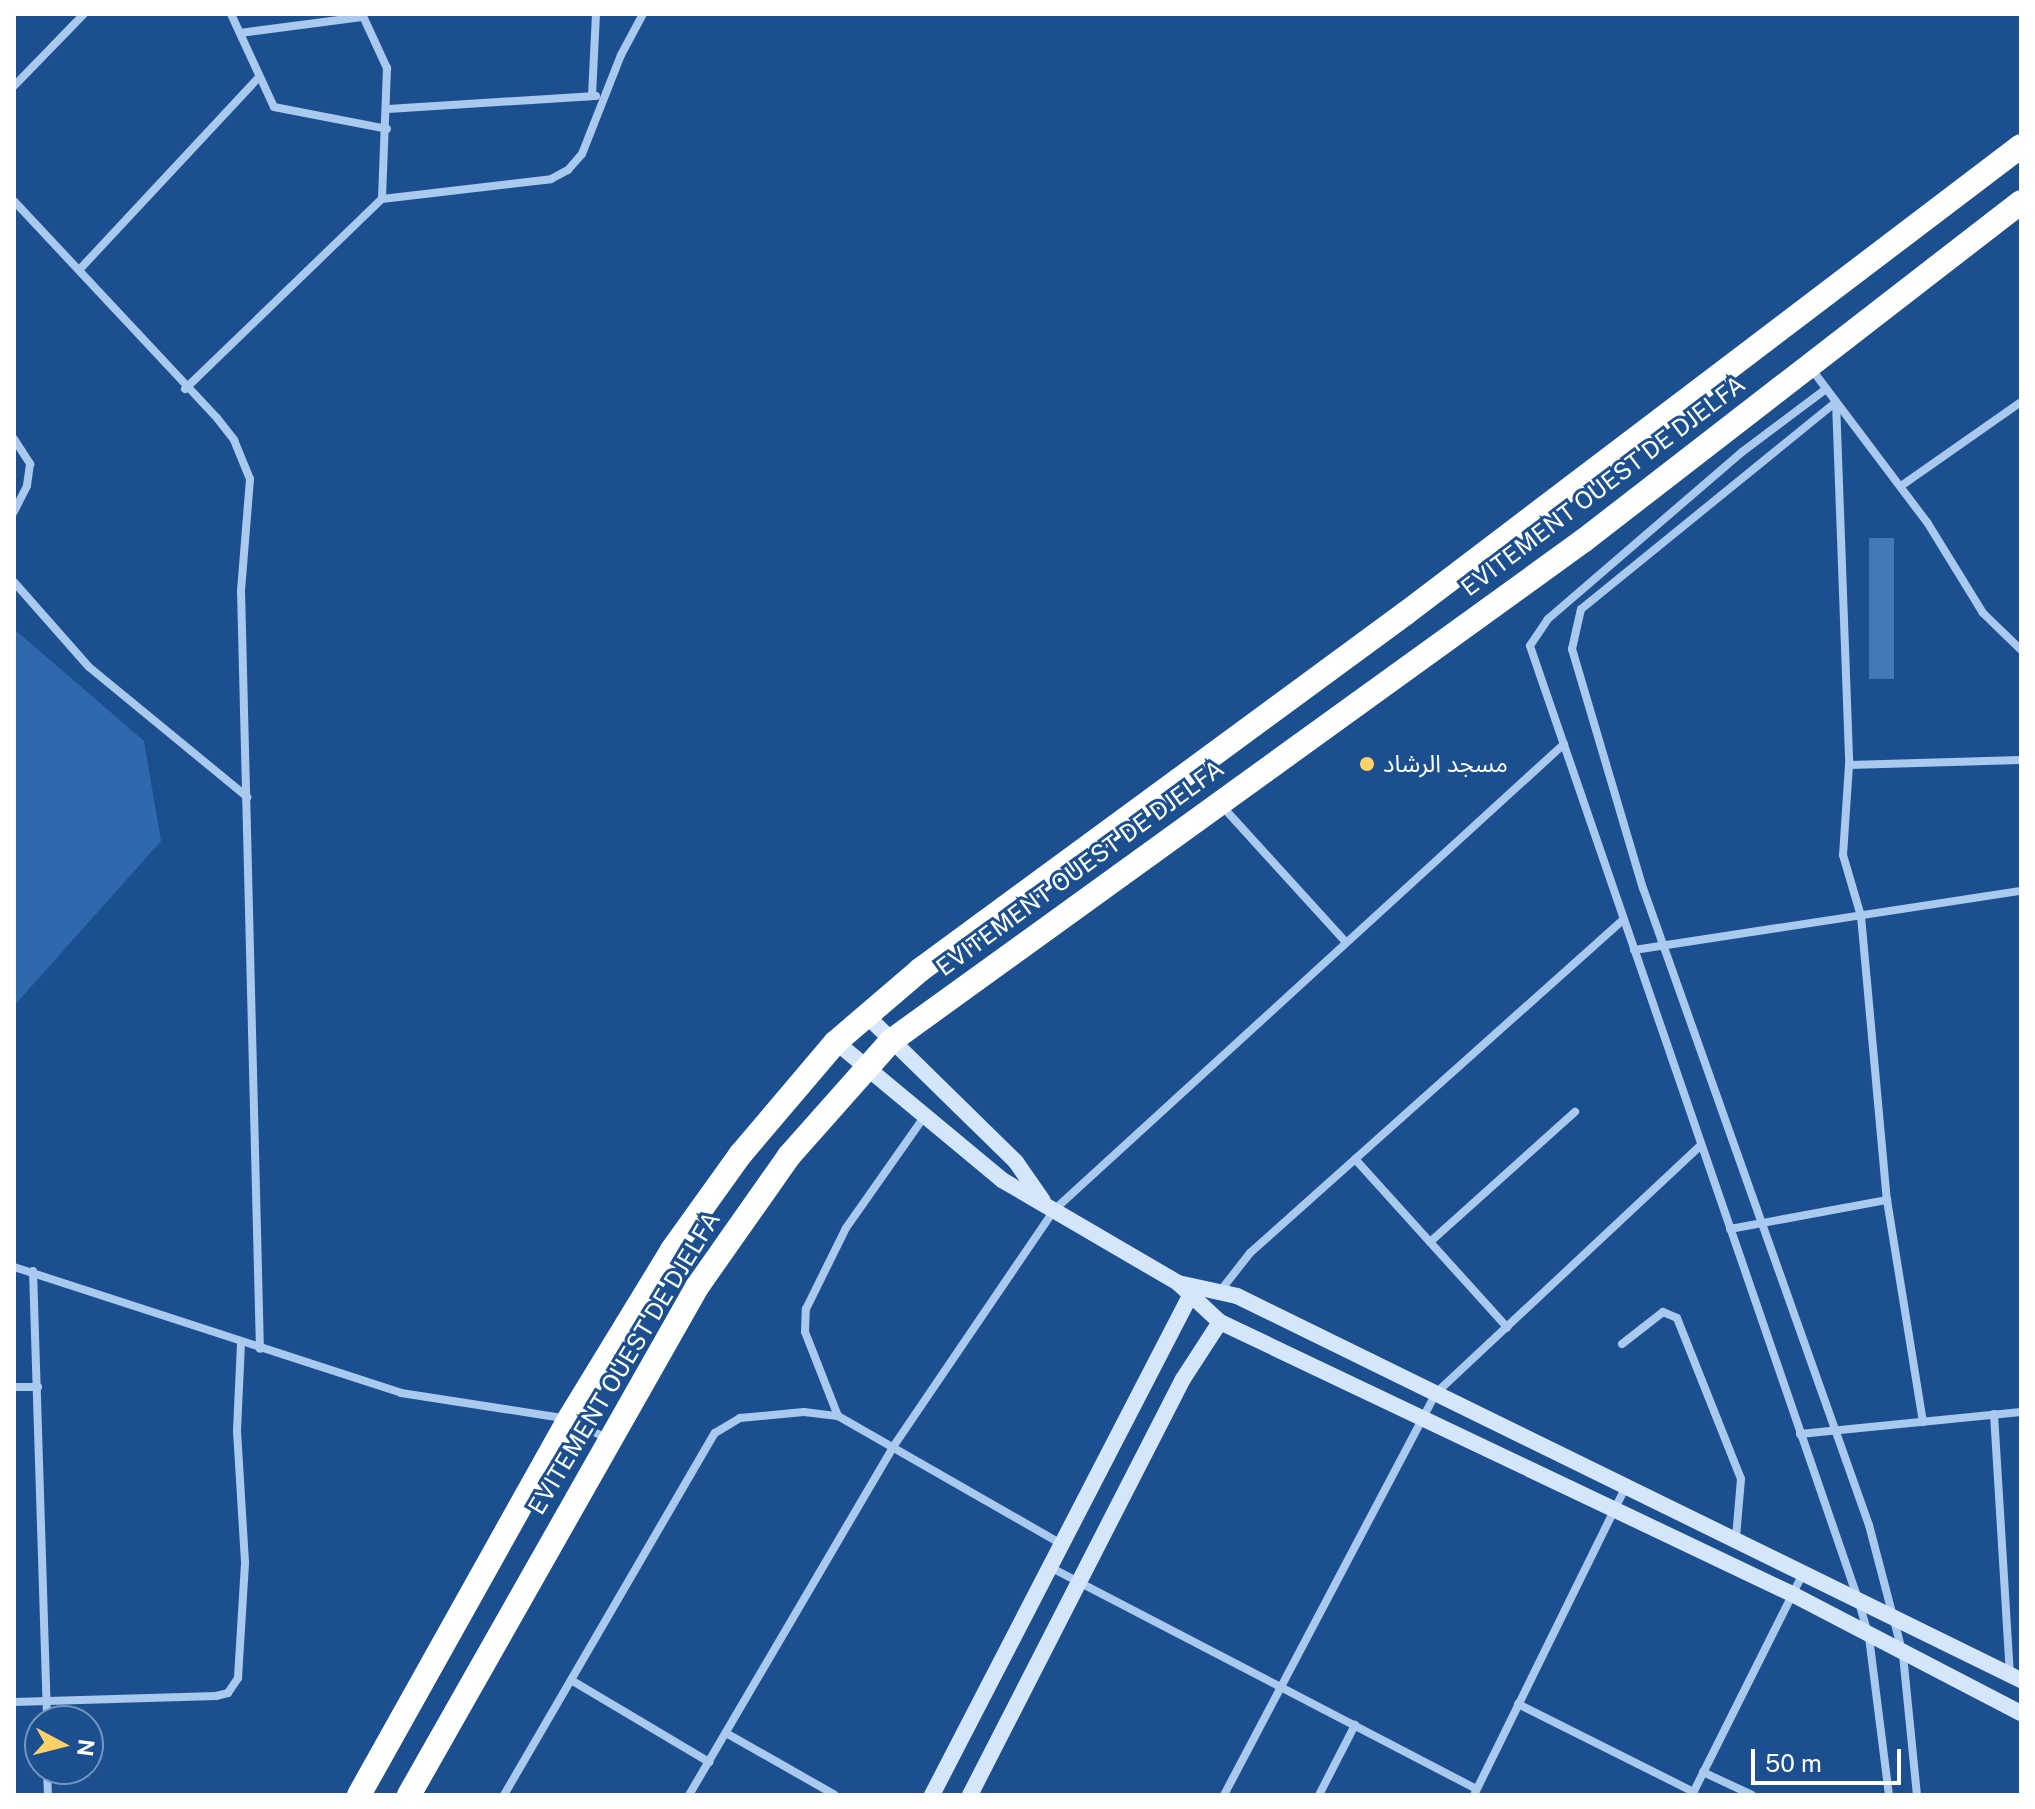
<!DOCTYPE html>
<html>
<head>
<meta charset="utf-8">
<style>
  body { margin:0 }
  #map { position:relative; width:2035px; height:1809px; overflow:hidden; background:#1b4f8f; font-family:"Public Sans","Noto Sans Arabic",sans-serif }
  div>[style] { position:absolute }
  .green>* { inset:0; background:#2e69ad }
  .building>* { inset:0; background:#4478b7; transform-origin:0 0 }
  .street>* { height:8px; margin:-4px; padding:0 4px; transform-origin:4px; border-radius:4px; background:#a9c9ee }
  .secondary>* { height:16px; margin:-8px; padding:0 8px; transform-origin:8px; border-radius:8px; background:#d6e6fa }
  .highway>* { height:24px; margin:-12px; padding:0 12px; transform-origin:12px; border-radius:12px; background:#fff }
  .dots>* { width:22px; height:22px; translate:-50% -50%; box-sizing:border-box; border:4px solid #1b4f8f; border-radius:50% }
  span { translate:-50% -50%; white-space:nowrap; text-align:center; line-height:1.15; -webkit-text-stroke:6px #1b4f8f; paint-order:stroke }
  .street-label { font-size:24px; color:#fff }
  .poi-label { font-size:24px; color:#fff }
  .left { translate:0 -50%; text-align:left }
  .frame { position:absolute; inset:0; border:16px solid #fff; pointer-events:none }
  .north { position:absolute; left:24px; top:1705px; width:80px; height:80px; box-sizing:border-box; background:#1b4f8f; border:2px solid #7695bc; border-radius:50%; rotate:97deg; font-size:22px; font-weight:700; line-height:32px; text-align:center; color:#fff }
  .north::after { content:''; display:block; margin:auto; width:28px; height:36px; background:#ffd166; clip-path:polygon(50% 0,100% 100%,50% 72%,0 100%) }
  .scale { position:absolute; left:1751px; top:1749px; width:150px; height:36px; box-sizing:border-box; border:4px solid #fff; border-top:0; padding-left:10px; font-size:24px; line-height:28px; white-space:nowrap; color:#fff; -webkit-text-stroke:6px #1b4f8f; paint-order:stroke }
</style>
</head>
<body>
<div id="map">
  <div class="green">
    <div style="clip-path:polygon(14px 629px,144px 741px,161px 841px,14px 1006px)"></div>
  </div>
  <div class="building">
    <div style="left:1869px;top:538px;width:25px;height:141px"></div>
  </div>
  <div class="street">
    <div style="left:231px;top:14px;width:102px;rotate:65.2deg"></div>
    <div style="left:274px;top:107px;width:115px;rotate:11deg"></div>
    <div style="left:362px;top:14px;width:60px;rotate:65.2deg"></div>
    <div style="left:387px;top:68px;width:131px;rotate:92.2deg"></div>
    <div style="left:382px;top:199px;width:170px;rotate:-6.7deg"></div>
    <div style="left:551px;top:179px;width:19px;rotate:-28deg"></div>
    <div style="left:568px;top:170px;width:21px;rotate:-49deg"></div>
    <div style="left:582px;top:154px;width:106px;rotate:-68.5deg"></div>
    <div style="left:621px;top:55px;width:47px;rotate:-61.8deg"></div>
    <div style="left:596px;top:14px;width:82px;rotate:92.8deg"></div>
    <div style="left:592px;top:96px;width:4px"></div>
    <div style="left:240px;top:33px;width:123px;rotate:-7.5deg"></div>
    <div style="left:14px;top:86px;width:100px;rotate:-45.8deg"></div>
    <div style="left:388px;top:109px;width:204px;rotate:-3.6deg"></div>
    <div style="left:14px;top:201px;width:297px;rotate:46.9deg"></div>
    <div style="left:217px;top:418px;width:28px;rotate:52deg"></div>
    <div style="left:234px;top:440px;width:42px;rotate:67.7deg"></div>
    <div style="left:250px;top:479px;width:111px;rotate:94.6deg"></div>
    <div style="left:241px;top:590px;width:759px;rotate:88.57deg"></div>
    <div style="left:80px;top:269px;width:262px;rotate:-47deg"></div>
    <div style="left:1810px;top:367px;width:194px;rotate:53deg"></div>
    <div style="left:1927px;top:522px;width:107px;rotate:58.4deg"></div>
    <div style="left:1983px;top:613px;width:53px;rotate:44.2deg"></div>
    <div style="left:185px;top:389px;width:274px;rotate:-44deg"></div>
    <div style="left:1826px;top:389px;width:105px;rotate:143.1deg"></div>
    <div style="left:1742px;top:452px;width:256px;rotate:139.3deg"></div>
    <div style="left:1548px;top:619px;width:32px;rotate:124deg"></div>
    <div style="left:1530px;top:646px;width:1008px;rotate:71.01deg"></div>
    <div style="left:1858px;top:1599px;width:40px;rotate:74deg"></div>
    <div style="left:1869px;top:1637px;width:159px;rotate:82.8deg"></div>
    <div style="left:1836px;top:402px;width:328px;rotate:140.9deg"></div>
    <div style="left:1581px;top:609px;width:41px;rotate:102.7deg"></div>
    <div style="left:1572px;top:649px;width:249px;rotate:73.5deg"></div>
    <div style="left:1643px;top:888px;width:676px;rotate:70.47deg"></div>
    <div style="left:1869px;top:1525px;width:134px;rotate:75.3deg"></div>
    <div style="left:1903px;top:1655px;width:141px;rotate:84.3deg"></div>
    <div style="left:1836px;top:402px;width:363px;rotate:87.9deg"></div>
    <div style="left:1849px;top:765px;width:172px;rotate:-1.7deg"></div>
    <div style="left:14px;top:439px;width:30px;rotate:57deg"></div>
    <div style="left:30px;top:464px;width:22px;rotate:98deg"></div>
    <div style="left:27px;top:486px;width:29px;rotate:117deg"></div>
    <div style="left:1901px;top:486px;width:146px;rotate:-35deg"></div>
    <div style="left:14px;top:582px;width:113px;rotate:48.6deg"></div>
    <div style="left:89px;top:667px;width:205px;rotate:39.4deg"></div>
    <div style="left:1849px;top:765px;width:90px;rotate:93.8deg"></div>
    <div style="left:1843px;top:855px;width:64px;rotate:73.6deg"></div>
    <div style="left:1861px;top:916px;width:285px;rotate:84.8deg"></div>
    <div style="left:1887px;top:1200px;width:225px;rotate:80.8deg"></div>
    <div style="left:1222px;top:806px;width:183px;rotate:47.7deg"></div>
    <div style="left:1634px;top:950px;width:391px;rotate:-8.7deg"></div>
    <div style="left:1355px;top:1159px;width:227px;rotate:47.9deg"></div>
    <div style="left:1730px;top:1229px;width:160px;rotate:-10.5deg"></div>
    <div style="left:1430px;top:1242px;width:195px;rotate:-41.9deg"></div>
    <div style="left:14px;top:1267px;width:407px;rotate:18deg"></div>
    <div style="left:401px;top:1393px;width:170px;rotate:8.8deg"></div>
    <div style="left:569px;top:1419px;width:42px;rotate:27.2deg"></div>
    <div style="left:33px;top:1271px;width:450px;rotate:88.2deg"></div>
    <div style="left:1221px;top:1290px;width:47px;rotate:-51.9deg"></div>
    <div style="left:1250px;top:1253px;width:501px;rotate:-41.77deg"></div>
    <div style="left:1622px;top:1344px;width:52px;rotate:-38deg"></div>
    <div style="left:1663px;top:1312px;width:15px;rotate:23deg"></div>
    <div style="left:1677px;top:1318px;width:173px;rotate:68.3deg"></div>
    <div style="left:1741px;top:1479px;width:58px;rotate:94.9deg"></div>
    <div style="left:14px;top:1387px;width:24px"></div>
    <div style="left:1994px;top:1414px;width:261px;rotate:86.5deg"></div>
    <div style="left:838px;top:1416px;width:90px;rotate:-111.4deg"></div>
    <div style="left:805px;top:1332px;width:23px;rotate:-88deg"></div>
    <div style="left:806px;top:1309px;width:90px;rotate:-63.7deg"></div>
    <div style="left:846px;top:1228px;width:136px;rotate:-54.9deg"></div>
    <div style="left:1800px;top:1434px;width:222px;rotate:-5.7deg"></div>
    <div style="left:1048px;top:1566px;width:483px;rotate:27.5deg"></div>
    <div style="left:571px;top:1680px;width:161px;rotate:30.7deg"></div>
    <div style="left:14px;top:1702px;width:202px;rotate:-1.7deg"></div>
    <div style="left:216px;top:1696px;width:12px;rotate:-14deg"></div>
    <div style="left:228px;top:1693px;width:18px;rotate:-56deg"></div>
    <div style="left:238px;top:1678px;width:116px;rotate:-86.5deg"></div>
    <div style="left:245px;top:1562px;width:131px;rotate:-93.5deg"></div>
    <div style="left:237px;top:1431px;width:89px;rotate:-87.4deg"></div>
    <div style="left:1518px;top:1704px;width:197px;rotate:26.6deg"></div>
    <div style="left:726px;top:1733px;width:125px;rotate:29.6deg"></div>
    <div style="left:47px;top:1769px;width:26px;rotate:88deg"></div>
    <div style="left:1703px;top:1772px;width:54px;rotate:25.1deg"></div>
    <div style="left:504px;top:1795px;width:419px;rotate:-59.8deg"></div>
    <div style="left:715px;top:1433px;width:29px;rotate:-31deg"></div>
    <div style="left:740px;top:1418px;width:64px;rotate:-5.4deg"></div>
    <div style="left:804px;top:1412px;width:34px;rotate:7deg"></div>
    <div style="left:838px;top:1416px;width:256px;rotate:29.8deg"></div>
    <div style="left:689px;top:1795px;width:403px;rotate:-59.6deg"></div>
    <div style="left:893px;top:1447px;width:287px;rotate:-55.8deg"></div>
    <div style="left:1054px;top:1210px;width:691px;rotate:-42.42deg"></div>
    <div style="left:1224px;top:1795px;width:453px;rotate:-62.2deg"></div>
    <div style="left:1435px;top:1394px;width:364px;rotate:-43.1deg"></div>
    <div style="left:1319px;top:1795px;width:79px;rotate:-62.8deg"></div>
    <div style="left:1474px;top:1795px;width:347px;rotate:-63.8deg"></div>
    <div style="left:1692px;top:1795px;width:250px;rotate:-63.4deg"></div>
  </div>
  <div class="secondary">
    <div style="left:865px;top:1014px;width:211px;rotate:44.4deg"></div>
    <div style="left:1016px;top:1162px;width:47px;rotate:55.3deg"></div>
    <div style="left:836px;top:1042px;width:216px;rotate:39.7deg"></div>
    <div style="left:1002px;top:1180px;width:204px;rotate:30.3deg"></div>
    <div style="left:1178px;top:1283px;width:57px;rotate:42.9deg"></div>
    <div style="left:1220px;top:1322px;width:633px;rotate:25.43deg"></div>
    <div style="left:1792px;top:1594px;width:258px;rotate:27.5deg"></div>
    <div style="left:1178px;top:1283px;width:60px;rotate:12.4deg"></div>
    <div style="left:1237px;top:1296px;width:873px;rotate:26.1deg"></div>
    <div style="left:932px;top:1795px;width:562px;rotate:-62.66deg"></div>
    <div style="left:970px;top:1795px;width:467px;rotate:-62.9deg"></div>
    <div style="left:1183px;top:1379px;width:68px;rotate:-57deg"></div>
  </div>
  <div class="highway">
    <div style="left:359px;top:1795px;width:431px;rotate:-60.8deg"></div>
    <div style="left:569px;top:1419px;width:198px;rotate:-58.6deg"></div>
    <div style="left:672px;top:1250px;width:117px;rotate:-54.4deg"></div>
    <div style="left:740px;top:1155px;width:148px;rotate:-49.7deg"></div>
    <div style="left:836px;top:1042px;width:111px;rotate:-40.6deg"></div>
    <div style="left:920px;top:970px;width:603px;rotate:-36.3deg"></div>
    <div style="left:1406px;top:613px;width:772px;rotate:-37.21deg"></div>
    <div style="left:409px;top:1795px;width:584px;rotate:-60.45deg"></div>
    <div style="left:697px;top:1287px;width:160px;rotate:-54.9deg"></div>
    <div style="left:789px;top:1156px;width:154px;rotate:-48.4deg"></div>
    <div style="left:891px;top:1041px;width:854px;rotate:-35.85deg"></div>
    <div style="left:1583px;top:541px;width:554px;rotate:-37.74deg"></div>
  </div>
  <div class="dots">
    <div style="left:1367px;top:764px;background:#ffd166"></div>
  </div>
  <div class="street-label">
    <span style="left:1603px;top:486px;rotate:-37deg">EVITEMENT OUEST DE DJELFA</span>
    <span style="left:1080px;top:868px;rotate:-36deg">EVITEMENT OUEST DE DJELFA</span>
    <span style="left:624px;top:1363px;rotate:-59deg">EVITEMENT OUEST DE DJELFA</span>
  </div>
  <div class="poi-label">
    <span class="left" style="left:1383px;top:764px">مسجد الرشاد</span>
  </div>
  <div class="frame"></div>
  <div class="north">N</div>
  <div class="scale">50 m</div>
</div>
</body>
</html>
